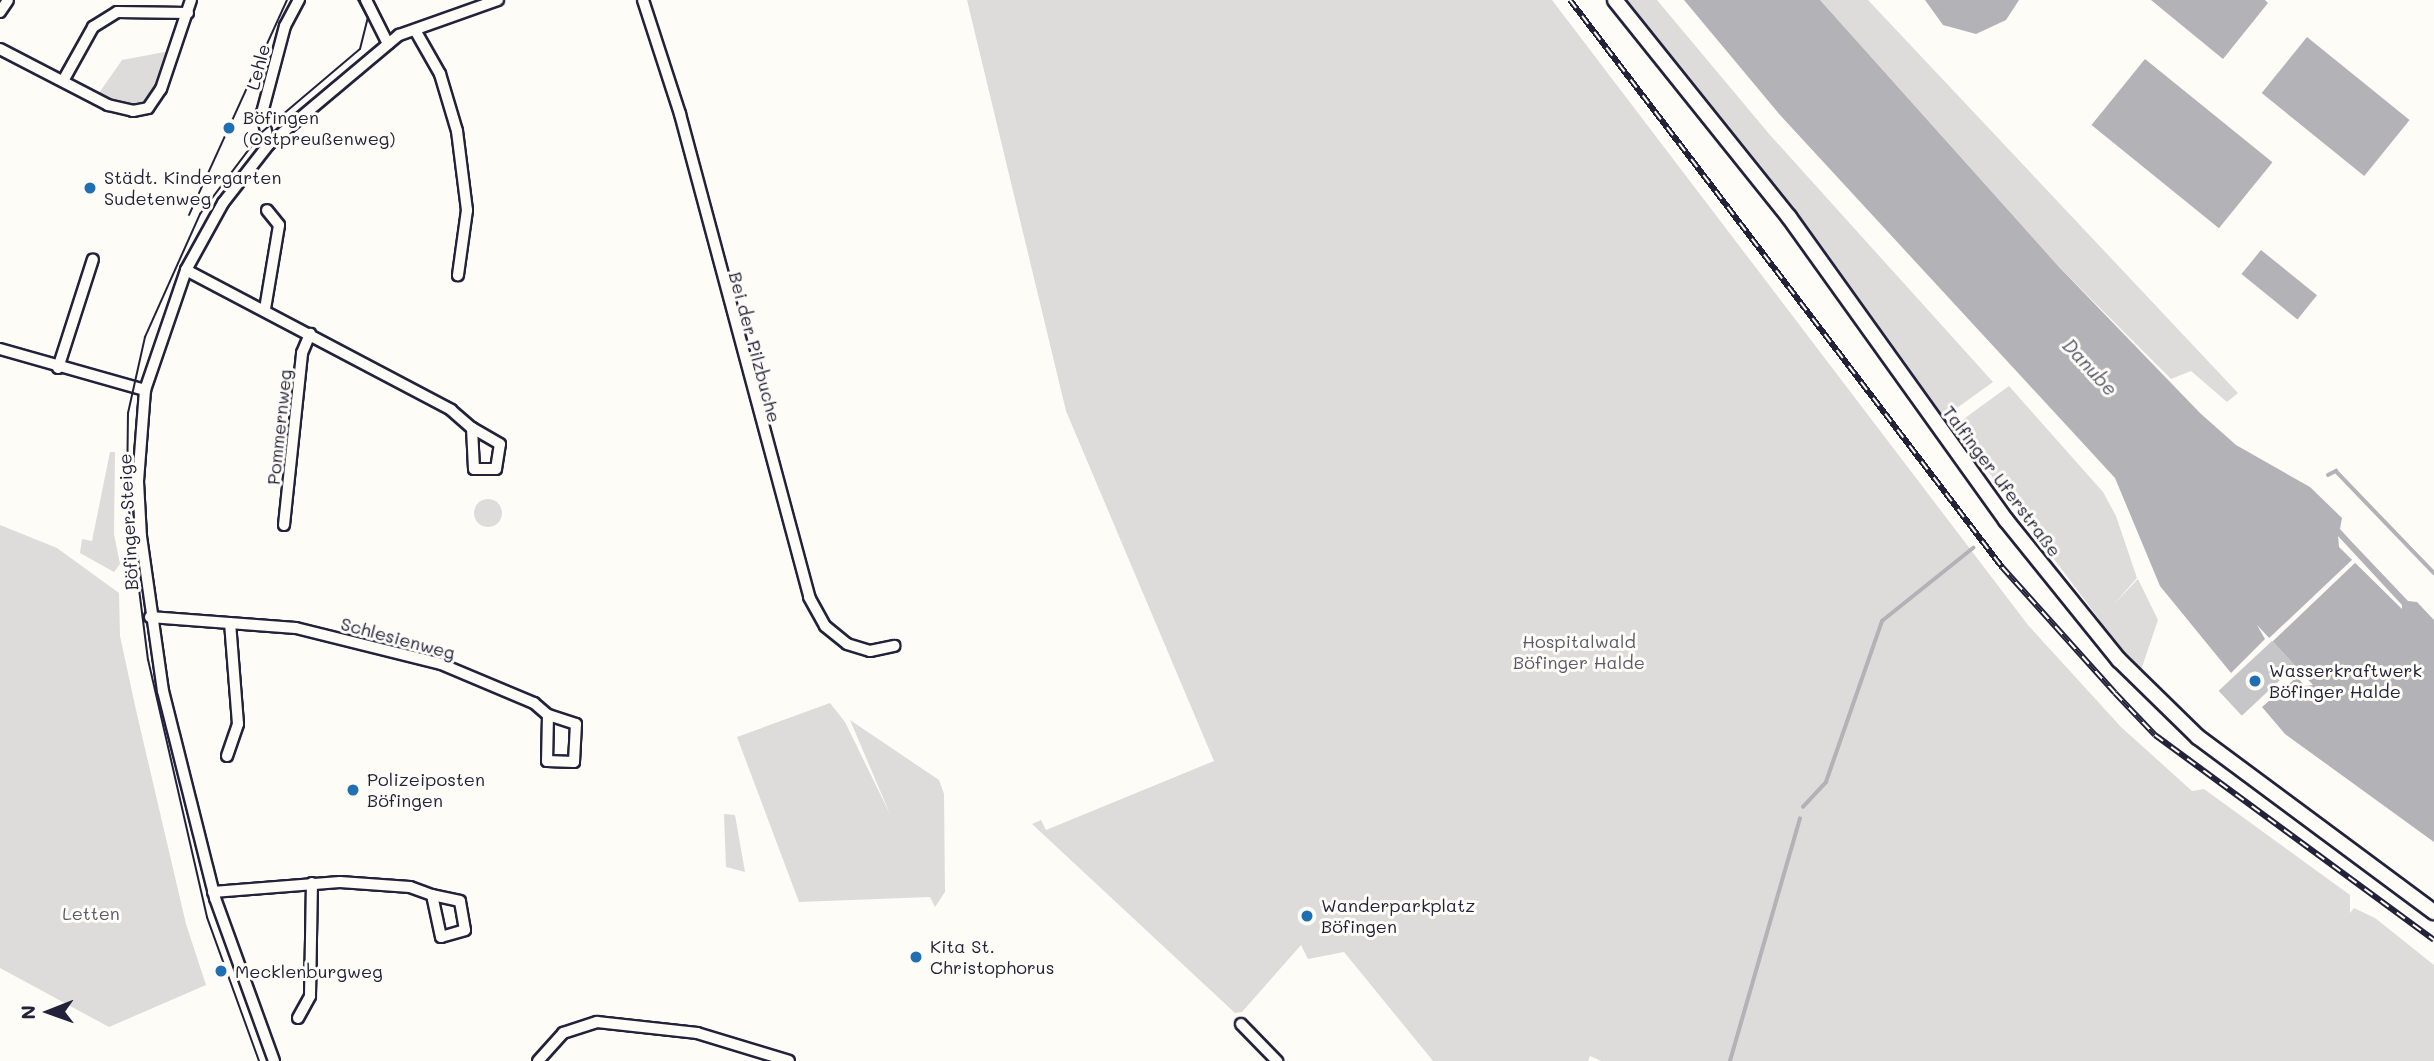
<!DOCTYPE html>
<html>
<head>
<meta charset="utf-8">
<style>
  body { margin:0 }
  #map { position:relative; width:2434px; height:1061px; overflow:hidden; background:#fdfcf7; font-family:Mali,sans-serif }
  div>[style] { position:absolute }
  .green>* { inset:0; background:#dddcdb }
  .round { border-radius:50% }
  .water>* { inset:0; background:#b2b2b7; transform-origin:0 0 }
  .pier>* { inset:0; background:#fdfcf7 }
  .stream>* { height:3.5px; margin:-1.75px; padding:0 1.75px; transform-origin:1.75px; border-radius:1.75px; background:#b2b2b7 }
  .building>* { inset:0; background:#c6c6c8; transform-origin:0 0 }
  .roads { filter:drop-shadow(2px 0 #22223b) drop-shadow(-2px 0 #22223b) drop-shadow(0 2px #22223b) drop-shadow(0 -2px #22223b) }
  .street>* { height:10px; margin:-5px; padding:0 5px; transform-origin:5px; border-radius:5px; background:#fdfcf7 }
  .secondary>* { height:14px; margin:-7px; padding:0 7px; transform-origin:7px; border-radius:7px; background:#fdfcf7 }
  .tram>* { height:2px; margin:-1px; padding:0 1px; transform-origin:1px; border-radius:1px; background:#22223b }
  .rail>* { height:6px; margin-top:-3px; transform-origin:0; background:repeating-linear-gradient(90deg,#fdfcf7 0 10px,#22223b 0 20px); box-sizing:border-box; border-block:2px solid #22223b }
  .dots>* { width:19px; height:19px; translate:-50% -50%; box-sizing:border-box; border:4px solid #fdfcf7; border-radius:50% }
  span { translate:-50% -50%; white-space:nowrap; text-align:center; line-height:1.15; -webkit-text-stroke:6px #fdfcf7; paint-order:stroke }
  .street-label { font-size:18px; color:#22223b }
  .poi-label { font-size:18px; color:#22223b }
  .left { translate:0 -50%; text-align:left }
  .park-label { font-size:18px; color:#5a5a6b }
  .water-label { font-size:19px; color:#545466; font-style:italic }
  .north { position:absolute; left:14px; top:977px; width:70px; height:70px; -webkit-text-stroke:5px #fdfcf7; paint-order:stroke; rotate:269deg; font-size:19px; font-weight:700; line-height:28px; text-align:center; color:#22223b }
  .north::after { content:''; display:block; margin:auto; width:24px; height:32px; background:#22223b; clip-path:polygon(50% 0,100% 100%,50% 72%,0 100%) }
</style>
</head>
<body>
<div id="map">
  <div class="green">
    <div style="clip-path:polygon(967px 0,1552px 0,2028px 625px,2121px 727px,2192px 791px,2204px 789px,2350px 895px,2350px 913px,2354px 908px,2375px 918px,2434px 965px,2434px 1061px,1601px 1061px,1590px 1056px,1588px 1061px,1433px 1061px,1344px 952px,1308px 959px,1301px 945px,1242px 1012px,1235px 1013px,1032px 824px,1041px 820px,1046px 830px,1214px 761px,1066px 411px)"></div>
    <div style="clip-path:polygon(1621px 0,1657px 0,1770px 135px,1993px 382px,1943px 418px,1787px 202px)"></div>
    <div style="clip-path:polygon(1820px 0,1868px 0,2238px 393px,2227px 402px,2191px 371px,2171px 379px,2059px 267px)"></div>
    <div style="clip-path:polygon(170px 51px,153px 92px,142px 103px,126px 104px,99px 93px,122px 60px)"></div>
    <div style="clip-path:polygon(2009px 386px,2103px 492px,2116px 516px,2137px 578px,2113px 605px,2138px 579px,2158px 620px,2140px 673px,2094px 625px,2099px 619px,1954px 426px)"></div>
    <div style="clip-path:polygon(110px 452px,115px 452px,114px 534px,120px 564px,114px 572px,80px 553px,82px 539px,92px 541px)"></div>
    <div class="round" style="left:474px;top:499px;width:28px;height:28px"></div>
    <div style="clip-path:polygon(0 525px,57px 548px,119px 593px,120px 636px,136px 710px,186px 924px,206px 985px,109px 1027px,0 968px)"></div>
    <div style="clip-path:polygon(830px 703px,845px 722px,890px 814px,850px 720px,939px 780px,944px 794px,945px 892px,935px 907px,930px 897px,799px 902px,737px 737px)"></div>
    <div style="clip-path:polygon(724px 814px,735px 815px,745px 872px,726px 867px)"></div>
  </div>
  <div class="water">
    <div style="clip-path:polygon(evenodd,1684px 0,1820px 0,2059px 267px,2200px 413px,2236px 445px,2310px 487px,2342px 518px,2340px 529px,2350px 540px,2408px 601px,2417px 602px,2434px 620px,2434px 842px,2285px 734px,2262px 707px,2297px 677px,2305px 686px,2313px 685px,2257px 625px,2265px 639px,2231px 673px,2160px 586px,2115px 478px,1780px 115px,1684px 0,2338px 536px,2402px 605px,2402px 609px,2339px 547px,2338px 536px)"></div>
    <div style="clip-path:polygon(1925px 0,2019px 0,2006px 20px,1976px 34px,1943px 25px)"></div>
    <div style="clip-path:polygon(2151px 0,2265px 0,2268px 3px,2223px 59px)"></div>
    <div style="left:2307px;top:37px;width:132px;height:72px;rotate:39deg"></div>
    <div style="left:2145px;top:59px;width:164px;height:85px;rotate:39deg"></div>
    <div style="left:2261px;top:250px;width:72px;height:31px;rotate:39deg"></div>
  </div>
  <div class="pier">
    <div style="clip-path:polygon(2354px 558px,2357px 561px,2270px 644px,2233px 675px,2226px 673px,2231px 674px)"></div>
  </div>
  <div class="stream">
    <div style="left:2328px;top:475px;width:9px;rotate:-27deg"></div>
    <div style="left:2336px;top:471px;width:141px;rotate:46.1deg"></div>
    <div style="left:1803px;top:807px;width:34px;rotate:-47deg"></div>
    <div style="left:1826px;top:782px;width:170px;rotate:-70.8deg"></div>
    <div style="left:1882px;top:621px;width:117px;rotate:-38.7deg"></div>
    <div style="left:1730px;top:1061px;width:252px;rotate:-73.9deg"></div>
  </div>
  <div class="building">
    <div style="left:2272px;top:641px;width:34px;height:73px;rotate:47deg"></div>
  </div>
  <div class="roads">
    <div class="street">
      <div style="left:366px;top:0;width:49px;rotate:63.4deg"></div>
      <div style="left:643px;top:0;width:120px;rotate:72deg"></div>
      <div style="left:680px;top:114px;width:500px;rotate:75deg"></div>
      <div style="left:809px;top:597px;width:33px;rotate:61deg"></div>
      <div style="left:825px;top:626px;width:28px;rotate:39deg"></div>
      <div style="left:847px;top:644px;width:24px;rotate:17deg"></div>
      <div style="left:870px;top:651px;width:25px;rotate:-12deg"></div>
      <div style="left:0;top:12px;width:14px;rotate:-56deg"></div>
      <div style="left:415px;top:30px;width:51px;rotate:60.4deg"></div>
      <div style="left:440px;top:74px;width:59px;rotate:73.4deg"></div>
      <div style="left:457px;top:131px;width:80px;rotate:82.8deg"></div>
      <div style="left:467px;top:210px;width:66px;rotate:97.9deg"></div>
      <div style="left:0;top:49px;width:122px;rotate:27.4deg"></div>
      <div style="left:108px;top:105px;width:26px;rotate:13deg"></div>
      <div style="left:133px;top:111px;width:15px;rotate:-11deg"></div>
      <div style="left:148px;top:108px;width:23px;rotate:-56deg"></div>
      <div style="left:161px;top:89px;width:94px;rotate:-71.4deg"></div>
      <div style="left:63px;top:81px;width:62px;rotate:-60.9deg"></div>
      <div style="left:93px;top:27px;width:28px;rotate:-32deg"></div>
      <div style="left:117px;top:12px;width:71px;rotate:0.8deg"></div>
      <div style="left:269px;top:144px;width:32px;rotate:-103deg"></div>
      <div style="left:262px;top:113px;width:90px;rotate:-75.2deg"></div>
      <div style="left:285px;top:26px;width:30px;rotate:-62deg"></div>
      <div style="left:186px;top:270px;width:300px;rotate:27.8deg"></div>
      <div style="left:451px;top:410px;width:28px;rotate:41deg"></div>
      <div style="left:472px;top:428px;width:41px;rotate:87.2deg"></div>
      <div style="left:474px;top:469px;width:22px"></div>
      <div style="left:496px;top:469px;width:25px;rotate:-81deg"></div>
      <div style="left:500px;top:444px;width:32px;rotate:-150deg"></div>
      <div style="left:265px;top:309px;width:85px;rotate:-80.5deg"></div>
      <div style="left:279px;top:225px;width:19px;rotate:-129deg"></div>
      <div style="left:0;top:349px;width:151px;rotate:15.8deg"></div>
      <div style="left:58px;top:368px;width:114px;rotate:-72.2deg"></div>
      <div style="left:284px;top:525px;width:173px;rotate:-84deg"></div>
      <div style="left:302px;top:353px;width:21px;rotate:-67deg"></div>
      <div style="left:150px;top:617px;width:146px;rotate:4.3deg"></div>
      <div style="left:296px;top:628px;width:149px;rotate:13.9deg"></div>
      <div style="left:441px;top:664px;width:101px;rotate:22.8deg"></div>
      <div style="left:534px;top:703px;width:18px;rotate:41deg"></div>
      <div style="left:548px;top:715px;width:46px;rotate:91.2deg"></div>
      <div style="left:547px;top:761px;width:27px;rotate:2deg"></div>
      <div style="left:574px;top:762px;width:38px;rotate:-87deg"></div>
      <div style="left:576px;top:724px;width:29px;rotate:-162deg"></div>
      <div style="left:227px;top:756px;width:34px;rotate:-71deg"></div>
      <div style="left:238px;top:724px;width:101px;rotate:-94.5deg"></div>
      <div style="left:213px;top:892px;width:127px;rotate:-4.5deg"></div>
      <div style="left:340px;top:882px;width:70px;rotate:4.1deg"></div>
      <div style="left:410px;top:887px;width:23px;rotate:20deg"></div>
      <div style="left:432px;top:895px;width:43px;rotate:77.9deg"></div>
      <div style="left:441px;top:937px;width:25px;rotate:-16deg"></div>
      <div style="left:465px;top:930px;width:29px;rotate:-100deg"></div>
      <div style="left:460px;top:901px;width:29px;rotate:-168deg"></div>
      <div style="left:298px;top:1018px;width:25px;rotate:-61deg"></div>
      <div style="left:310px;top:996px;width:113px;rotate:-89deg"></div>
      <div style="left:1241px;top:1024px;width:52px;rotate:45.8deg"></div>
      <div style="left:274px;top:1061px;width:173px;rotate:-109.9deg"></div>
      <div style="left:215px;top:898px;width:213px;rotate:-104.1deg"></div>
      <div style="left:163px;top:691px;width:156px;rotate:-98.1deg"></div>
      <div style="left:141px;top:537px;width:56px;rotate:-93.1deg"></div>
      <div style="left:138px;top:481px;width:91px;rotate:-85.6deg"></div>
      <div style="left:145px;top:390px;width:127px;rotate:-71.1deg"></div>
      <div style="left:186px;top:270px;width:77px;rotate:-61.1deg"></div>
      <div style="left:223px;top:203px;width:75px;rotate:-52.1deg"></div>
      <div style="left:269px;top:144px;width:170px;rotate:-40deg"></div>
      <div style="left:399px;top:35px;width:105px;rotate:-19.5deg"></div>
      <div style="left:538px;top:1061px;width:38px;rotate:-48deg"></div>
      <div style="left:563px;top:1033px;width:36px;rotate:-18deg"></div>
      <div style="left:597px;top:1022px;width:101px;rotate:6.3deg"></div>
      <div style="left:697px;top:1033px;width:96px;rotate:16.9deg"></div>
    </div>
    <div class="secondary">
      <div style="left:1615px;top:0;width:278px;rotate:51.3deg"></div>
      <div style="left:1789px;top:217px;width:373px;rotate:54.4deg"></div>
      <div style="left:2006px;top:520px;width:180px;rotate:51.1deg"></div>
      <div style="left:2119px;top:660px;width:110px;rotate:44.3deg"></div>
      <div style="left:2198px;top:737px;width:294px;rotate:36.6deg"></div>
    </div>
  </div>
  <div class="tram">
    <div style="left:189px;top:215px;width:236px;rotate:-65.5deg"></div>
    <div style="left:259px;top:1061px;width:153px;rotate:-109.9deg"></div>
    <div style="left:207px;top:917px;width:264px;rotate:-102.9deg"></div>
    <div style="left:148px;top:660px;width:167px;rotate:-97.2deg"></div>
    <div style="left:127px;top:494px;width:81px;rotate:-89.3deg"></div>
    <div style="left:128px;top:413px;width:78px;rotate:-77.4deg"></div>
    <div style="left:145px;top:337px;width:135px;rotate:-65.9deg"></div>
    <div style="left:200px;top:214px;width:103px;rotate:-52.9deg"></div>
    <div style="left:262px;top:132px;width:128px;rotate:-40.3deg"></div>
    <div style="left:360px;top:49px;width:32px;rotate:-76deg"></div>
    <div style="left:368px;top:18px;width:21px;rotate:-119deg"></div>
  </div>
  <div class="rail">
    <div style="left:1570px;top:0;width:713px;rotate:52.7deg"></div>
    <div style="left:2002px;top:567px;width:169px;rotate:48.1deg"></div>
    <div style="left:2115px;top:693px;width:58px;rotate:46.4deg"></div>
    <div style="left:2155px;top:735px;width:346px;rotate:36.3deg"></div>
  </div>
  <div class="dots">
    <div style="left:229px;top:128px;background:#1f6fb2"></div>
    <div style="left:90px;top:188px;background:#1f6fb2"></div>
    <div style="left:2255px;top:681px;background:#1f6fb2"></div>
    <div style="left:353px;top:790px;background:#1f6fb2"></div>
    <div style="left:1307px;top:916px;background:#1f6fb2"></div>
    <div style="left:916px;top:957px;background:#1f6fb2"></div>
    <div style="left:221px;top:971px;background:#1f6fb2"></div>
  </div>
  <div class="street-label">
    <span style="left:258px;top:67px;rotate:-75deg">Lehle</span>
    <span style="left:755px;top:347px;rotate:75deg">Bei der Pilzbuche</span>
    <span style="left:279px;top:427px;rotate:-84deg">Pommernweg</span>
    <span style="left:2002px;top:481px;rotate:53deg">Talfinger Uferstraße</span>
    <span style="left:128px;top:522px;rotate:-93deg">Böfinger Steige</span>
    <span style="left:398px;top:638px;rotate:15deg">Schlesienweg</span>
  </div>
  <div class="poi-label">
    <span class="left" style="left:243px;top:128px">Böfingen<br>(Ostpreußenweg)</span>
    <span class="left" style="left:104px;top:188px">Städt. Kindergarten<br>Sudetenweg</span>
    <span class="left" style="left:2269px;top:681px">Wasserkraftwerk<br>Böfinger Halde</span>
    <span class="left" style="left:367px;top:790px">Polizeiposten<br>Böfingen</span>
    <span class="left" style="left:1321px;top:916px">Wanderparkplatz<br>Böfingen</span>
    <span class="left" style="left:930px;top:957px">Kita St.<br>Christophorus</span>
    <span class="left" style="left:235px;top:971px">Mecklenburgweg</span>
  </div>
  <div class="park-label">
    <span style="left:1579px;top:652px">Hospitalwald<br>Böfinger Halde</span>
    <span style="left:91px;top:913px">Letten</span>
  </div>
  <div class="water-label">
    <span style="left:2090px;top:367px;rotate:47deg">Danube</span>
  </div>
  <div class="north">N</div>
</div>
</body>
</html>
